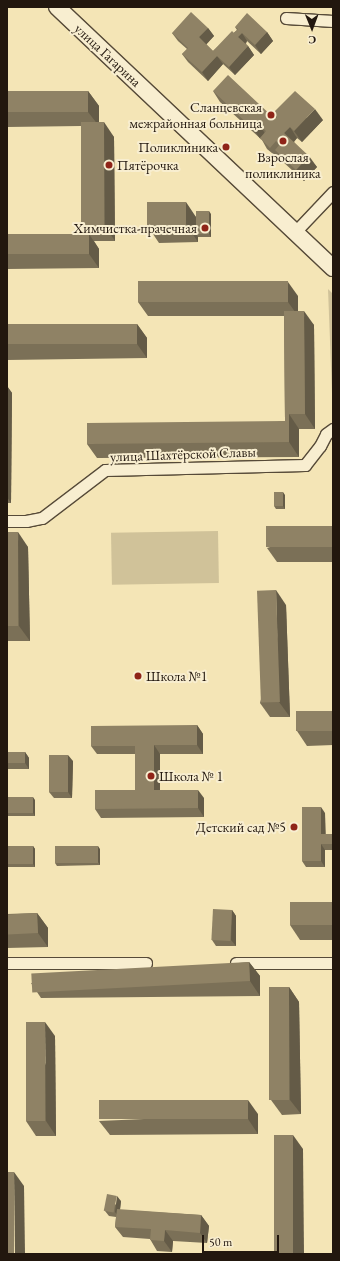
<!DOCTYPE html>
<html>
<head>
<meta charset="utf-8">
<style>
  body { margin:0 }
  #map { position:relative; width:340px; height:1261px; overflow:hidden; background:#f4e5b6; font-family:"EB Garamond",serif }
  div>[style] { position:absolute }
  .green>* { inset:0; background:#d0c299; transform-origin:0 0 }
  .roads { filter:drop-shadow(1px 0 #564a38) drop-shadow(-1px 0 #564a38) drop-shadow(0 1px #564a38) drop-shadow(0 -1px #564a38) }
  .street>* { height:11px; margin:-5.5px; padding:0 5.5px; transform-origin:5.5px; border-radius:5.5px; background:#f8eed0 }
  .secondary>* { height:16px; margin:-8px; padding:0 8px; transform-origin:8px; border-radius:8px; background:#f8eed0 }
  .wall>* { inset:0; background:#7b7057 }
  .shaded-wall>* { inset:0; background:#645b47 }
  .building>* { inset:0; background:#8f8265; transform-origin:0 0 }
  .dots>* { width:11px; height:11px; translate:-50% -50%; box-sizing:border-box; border:2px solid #f8eed0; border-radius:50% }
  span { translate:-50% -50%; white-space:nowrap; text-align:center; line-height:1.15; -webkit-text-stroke:4px #f8eed0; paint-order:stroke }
  .street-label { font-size:14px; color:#22170e }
  .poi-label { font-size:14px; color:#22170e }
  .right { translate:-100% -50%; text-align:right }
  .left { translate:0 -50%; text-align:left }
  .frame { position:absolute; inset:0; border:8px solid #22170e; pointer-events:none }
  .north { position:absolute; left:292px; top:8px; width:40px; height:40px; -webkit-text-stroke:3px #f8eed0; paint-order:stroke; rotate:179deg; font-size:11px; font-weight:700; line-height:16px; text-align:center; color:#22170e }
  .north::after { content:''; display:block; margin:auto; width:14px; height:18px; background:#22170e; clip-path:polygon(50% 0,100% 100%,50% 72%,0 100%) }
  .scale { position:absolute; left:202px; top:1235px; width:77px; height:18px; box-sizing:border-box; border:2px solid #22170e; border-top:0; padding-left:5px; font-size:12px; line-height:14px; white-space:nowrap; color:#22170e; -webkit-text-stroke:3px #f8eed0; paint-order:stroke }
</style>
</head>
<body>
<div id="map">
  <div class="green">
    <div style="clip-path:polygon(328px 289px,333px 294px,333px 419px)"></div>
    <div style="left:218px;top:531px;width:52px;height:107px;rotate:89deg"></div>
  </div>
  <div class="roads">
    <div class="street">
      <div style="left:286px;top:18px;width:47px;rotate:3.7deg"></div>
      <div style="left:295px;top:232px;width:55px;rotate:-46.5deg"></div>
      <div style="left:7px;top:521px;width:19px"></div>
      <div style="left:26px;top:521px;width:16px;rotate:-11deg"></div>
      <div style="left:42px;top:518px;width:79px;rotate:-37.3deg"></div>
      <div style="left:105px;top:470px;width:200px;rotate:-1.4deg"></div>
      <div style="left:305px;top:465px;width:24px;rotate:-52deg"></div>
      <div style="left:320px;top:446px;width:13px;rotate:-63deg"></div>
      <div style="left:326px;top:434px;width:9px;rotate:-36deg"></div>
      <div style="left:7px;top:963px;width:139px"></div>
      <div style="left:236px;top:963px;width:97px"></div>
    </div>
    <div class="secondary">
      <div style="left:57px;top:7px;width:380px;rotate:43.4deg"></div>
    </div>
  </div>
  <div class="wall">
    <div style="clip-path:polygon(235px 27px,267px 32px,273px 41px,261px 54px,247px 41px,246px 44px,248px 46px,254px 55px,235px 75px,223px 64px,208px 81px,188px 62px,182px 54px,187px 49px,178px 41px,172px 33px,208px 28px,214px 36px,206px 44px,213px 51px,237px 30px)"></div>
    <div style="clip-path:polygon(88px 91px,99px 106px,99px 122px,114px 137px,115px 241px,94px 241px,99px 249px,99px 268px,7px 269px,7px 235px,88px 234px,83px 227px,81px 126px,7px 127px,7px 92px)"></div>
    <div style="clip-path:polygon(213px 91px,275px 119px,276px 118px,273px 113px,323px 120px,302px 142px,297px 138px,294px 142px,317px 167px,304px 181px,282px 161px,279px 157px,278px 158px,267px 149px,262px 140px,220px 102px)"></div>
    <div style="clip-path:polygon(211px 214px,211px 237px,198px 237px,198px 242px,159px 243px,147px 225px)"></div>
    <div style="clip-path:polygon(298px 296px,298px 311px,314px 325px,315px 429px,299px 429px,299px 457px,97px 458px,87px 444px,285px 421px,284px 316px,148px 316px,138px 302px)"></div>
    <div style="clip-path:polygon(137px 324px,147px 338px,147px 358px,7px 360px,7px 325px)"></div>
    <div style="clip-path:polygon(7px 386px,12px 393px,11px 503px,7px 503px)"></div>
    <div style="clip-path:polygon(285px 495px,285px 509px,276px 509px,274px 506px)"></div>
    <div style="clip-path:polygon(333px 526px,333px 562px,277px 562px,267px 548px)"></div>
    <div style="clip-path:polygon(7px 532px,28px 547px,30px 641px,7px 641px)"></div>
    <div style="clip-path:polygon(286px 605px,290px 717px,270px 717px,260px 703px)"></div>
    <div style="clip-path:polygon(333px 711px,333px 745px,307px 746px,297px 731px)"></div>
    <div style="clip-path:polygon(197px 725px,203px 734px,203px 754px,160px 754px,160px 790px,204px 798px,204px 817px,101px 818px,95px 809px,135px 790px,135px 754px,97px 754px,91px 746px)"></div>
    <div style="clip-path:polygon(7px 752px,25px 752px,29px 758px,29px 769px,7px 769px)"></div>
    <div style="clip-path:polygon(73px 761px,72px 798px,54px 798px,49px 792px)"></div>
    <div style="clip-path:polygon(7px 797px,35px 800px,35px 816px,7px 816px)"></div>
    <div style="clip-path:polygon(325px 813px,325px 834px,333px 834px,333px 850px,325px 850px,325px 867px,306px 867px,302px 861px)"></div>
    <div style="clip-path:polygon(7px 846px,33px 846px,35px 849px,35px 867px,7px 867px)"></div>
    <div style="clip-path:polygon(100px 849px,100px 865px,57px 866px,55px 863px)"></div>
    <div style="clip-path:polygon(333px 902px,333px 940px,300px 940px,290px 925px)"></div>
    <div style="clip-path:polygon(232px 910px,236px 916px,236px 946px,216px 946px,212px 940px)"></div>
    <div style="clip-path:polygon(37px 913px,48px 928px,48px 947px,7px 948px,7px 914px)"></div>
    <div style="clip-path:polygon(249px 962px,260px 976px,260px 996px,41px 998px,31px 983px)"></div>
    <div style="clip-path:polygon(289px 987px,299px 1002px,301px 1114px,282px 1115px,271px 1100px)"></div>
    <div style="clip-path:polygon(55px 1036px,56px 1136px,36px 1136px,26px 1121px)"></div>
    <div style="clip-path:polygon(258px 1114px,258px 1134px,110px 1135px,99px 1121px)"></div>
    <div style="clip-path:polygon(121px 1201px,120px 1210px,201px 1215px,209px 1226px,207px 1243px,173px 1241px,172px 1252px,157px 1251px,150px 1239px,123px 1237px,115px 1227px,116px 1217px,109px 1216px,105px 1211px)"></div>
  </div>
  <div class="shaded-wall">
    <div style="clip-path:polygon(208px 28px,214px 36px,205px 46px,199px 37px)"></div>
    <div style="clip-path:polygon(267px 32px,273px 41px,261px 54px,255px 45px)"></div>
    <div style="clip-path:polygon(242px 33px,247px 41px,244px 45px,238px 37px)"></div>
    <div style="clip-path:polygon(248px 46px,254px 55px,235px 75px,229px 67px)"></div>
    <div style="clip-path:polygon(217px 56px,223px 64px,208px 81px,202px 72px)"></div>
    <div style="clip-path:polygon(88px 91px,99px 106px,99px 126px,88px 112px)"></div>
    <div style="clip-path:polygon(315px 109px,323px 120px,302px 142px,294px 131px)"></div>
    <div style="clip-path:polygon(104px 122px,114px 137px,115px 241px,105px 226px)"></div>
    <div style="clip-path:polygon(259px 124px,266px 135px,260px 138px,261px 140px,254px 130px)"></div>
    <div style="clip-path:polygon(290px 127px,297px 138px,292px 144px,284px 133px)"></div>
    <div style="clip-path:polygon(309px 156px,317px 167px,304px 181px,296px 170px)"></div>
    <div style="clip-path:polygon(186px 202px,198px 220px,196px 234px,198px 237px,198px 242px,186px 224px)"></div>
    <div style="clip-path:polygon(209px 211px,211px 214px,211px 237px,209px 234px)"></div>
    <div style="clip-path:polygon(89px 234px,99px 249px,99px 268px,89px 254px)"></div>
    <div style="clip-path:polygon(288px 282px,298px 296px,298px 316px,288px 302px)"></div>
    <div style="clip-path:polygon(304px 311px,314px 325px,315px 429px,305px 414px)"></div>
    <div style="clip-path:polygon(137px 324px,147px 338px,147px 358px,137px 344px)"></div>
    <div style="clip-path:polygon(7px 386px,12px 393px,11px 503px,7px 497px)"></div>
    <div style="clip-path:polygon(289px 414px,299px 429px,299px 457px,289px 442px)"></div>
    <div style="clip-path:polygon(283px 492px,285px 495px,285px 509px,283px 506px)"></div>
    <div style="clip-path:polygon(18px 532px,28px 547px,30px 641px,19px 626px)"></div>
    <div style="clip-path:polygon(276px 590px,286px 605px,290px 717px,279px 702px)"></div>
    <div style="clip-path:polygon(197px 725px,203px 734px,203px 754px,197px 745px)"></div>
    <div style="clip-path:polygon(154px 745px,160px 754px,160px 799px,154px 790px)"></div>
    <div style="clip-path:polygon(25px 752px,29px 758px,29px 769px,25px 763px)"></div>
    <div style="clip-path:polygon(68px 755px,73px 761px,72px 798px,68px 792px)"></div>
    <div style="clip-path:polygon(198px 790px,204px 798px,204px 817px,198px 808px)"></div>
    <div style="clip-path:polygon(33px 797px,35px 800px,35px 816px,33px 813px)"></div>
    <div style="clip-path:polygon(321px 807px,325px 813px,326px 840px,321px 834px)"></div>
    <div style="clip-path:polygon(321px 844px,325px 850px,325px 867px,321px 861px)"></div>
    <div style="clip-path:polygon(33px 846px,35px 849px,35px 867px,33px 864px)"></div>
    <div style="clip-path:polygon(98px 846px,100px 849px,100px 865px,98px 862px)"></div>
    <div style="clip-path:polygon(232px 910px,236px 916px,236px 946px,231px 940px)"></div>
    <div style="clip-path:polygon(37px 913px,48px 928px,48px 947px,38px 933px)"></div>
    <div style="clip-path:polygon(249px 962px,260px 976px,260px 996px,250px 981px)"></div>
    <div style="clip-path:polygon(289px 987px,299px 1002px,301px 1114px,290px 1100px)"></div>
    <div style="clip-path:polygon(45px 1022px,55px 1036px,56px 1136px,46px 1121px)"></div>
    <div style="clip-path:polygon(248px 1100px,258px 1114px,258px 1134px,248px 1119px)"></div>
    <div style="clip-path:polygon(293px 1135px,303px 1149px,304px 1254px,293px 1254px)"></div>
    <div style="clip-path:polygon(14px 1172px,24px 1186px,25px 1254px,15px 1254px)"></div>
    <div style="clip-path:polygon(117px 1196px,121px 1201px,119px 1217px,115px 1212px)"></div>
    <div style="clip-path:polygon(201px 1215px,209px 1226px,207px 1243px,200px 1233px)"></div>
    <div style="clip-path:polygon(165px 1230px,173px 1241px,172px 1252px,164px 1241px)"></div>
  </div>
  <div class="building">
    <div style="clip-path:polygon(191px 12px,208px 28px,199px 37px,213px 51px,232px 31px,234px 33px,238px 29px,235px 27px,247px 13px,267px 32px,255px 45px,242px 33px,238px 37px,248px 46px,229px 67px,217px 56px,202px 72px,182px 54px,188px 48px,172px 33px)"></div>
    <div style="clip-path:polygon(228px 75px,275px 119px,277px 117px,273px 113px,295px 91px,315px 109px,294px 131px,290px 127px,284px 133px,309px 156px,296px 170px,275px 150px,280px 144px,276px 141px,270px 148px,260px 138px,266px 131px,259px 124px,254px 130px,213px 91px)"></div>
    <div style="left:88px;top:91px;width:21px;height:81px;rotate:90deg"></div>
    <div style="left:81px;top:122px;width:23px;height:105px"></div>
    <div style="left:147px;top:202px;width:39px;height:23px"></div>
    <div style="left:196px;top:211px;width:13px;height:23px"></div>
    <div style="left:89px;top:234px;width:20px;height:82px;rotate:90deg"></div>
    <div style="left:138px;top:281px;width:150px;height:21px"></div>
    <div style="clip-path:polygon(284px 311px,304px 311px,305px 414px,289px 414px,289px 442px,87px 444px,87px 423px,285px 421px)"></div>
    <div style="left:137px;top:324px;width:20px;height:130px;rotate:90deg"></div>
    <div style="left:274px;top:492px;width:9px;height:14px"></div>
    <div style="left:333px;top:526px;width:21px;height:67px;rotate:90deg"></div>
    <div style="left:7px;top:532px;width:11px;height:94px"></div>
    <div style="left:276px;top:590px;width:112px;height:19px;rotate:88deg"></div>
    <div style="left:333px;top:711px;width:20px;height:37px;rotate:90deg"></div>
    <div style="clip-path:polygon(197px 725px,197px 745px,154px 745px,154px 790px,198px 790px,198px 808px,95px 809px,95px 790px,135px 790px,135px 746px,91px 746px,91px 726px)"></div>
    <div style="left:7px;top:752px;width:18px;height:11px"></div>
    <div style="left:49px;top:755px;width:19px;height:37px"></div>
    <div style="left:7px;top:797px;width:26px;height:16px"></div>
    <div style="clip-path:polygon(302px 807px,321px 807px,321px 834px,333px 834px,333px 844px,321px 844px,321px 861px,302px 861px)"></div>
    <div style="left:7px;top:846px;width:26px;height:18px"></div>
    <div style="left:55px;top:846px;width:43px;height:17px"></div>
    <div style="left:333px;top:902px;width:23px;height:43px;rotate:90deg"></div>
    <div style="left:213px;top:909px;width:19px;height:31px;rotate:3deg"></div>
    <div style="left:37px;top:913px;width:20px;height:30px;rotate:87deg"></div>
    <div style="left:249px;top:962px;width:19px;height:218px;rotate:87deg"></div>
    <div style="left:269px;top:987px;width:20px;height:113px"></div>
    <div style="left:26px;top:1022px;width:19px;height:99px"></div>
    <div style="left:248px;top:1100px;width:19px;height:149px;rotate:90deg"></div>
    <div style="left:274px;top:1135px;width:19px;height:119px"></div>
    <div style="left:7px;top:1172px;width:7px;height:82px"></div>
    <div style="left:107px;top:1194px;width:10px;height:17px;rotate:11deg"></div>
    <div style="clip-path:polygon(117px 1209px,201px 1215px,200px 1233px,165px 1230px,164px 1241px,150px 1240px,151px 1229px,115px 1227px)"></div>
  </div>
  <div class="dots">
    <div style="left:271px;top:115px;background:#8f2418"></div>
    <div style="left:283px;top:141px;background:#8f2418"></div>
    <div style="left:226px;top:147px;background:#8f2418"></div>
    <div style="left:109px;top:165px;background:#8f2418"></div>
    <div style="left:205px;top:228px;background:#8f2418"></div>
    <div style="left:138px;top:676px;background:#8f2418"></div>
    <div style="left:151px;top:776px;background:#8f2418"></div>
    <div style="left:294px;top:827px;background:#8f2418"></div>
  </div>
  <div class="street-label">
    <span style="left:108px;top:55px;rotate:43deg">улица Гагарина</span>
    <span style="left:183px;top:454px;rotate:-2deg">улица Шахтёрской Славы</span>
  </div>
  <div class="poi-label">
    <span class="right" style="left:262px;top:115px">Сланцевская<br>межрайонная больница</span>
    <span class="right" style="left:218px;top:147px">Поликлиника</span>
    <span style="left:283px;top:165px">Взрослая<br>поликлиника</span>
    <span class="left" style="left:117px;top:165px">Пятёрочка</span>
    <span class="right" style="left:197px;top:228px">Химчистка-прачечная</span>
    <span class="left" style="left:146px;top:676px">Школа №1</span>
    <span class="left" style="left:159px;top:776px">Школа № 1</span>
    <span class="right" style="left:286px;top:827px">Детский сад №5</span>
  </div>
  <div class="frame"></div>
  <div class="north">С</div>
  <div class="scale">50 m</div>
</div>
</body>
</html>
